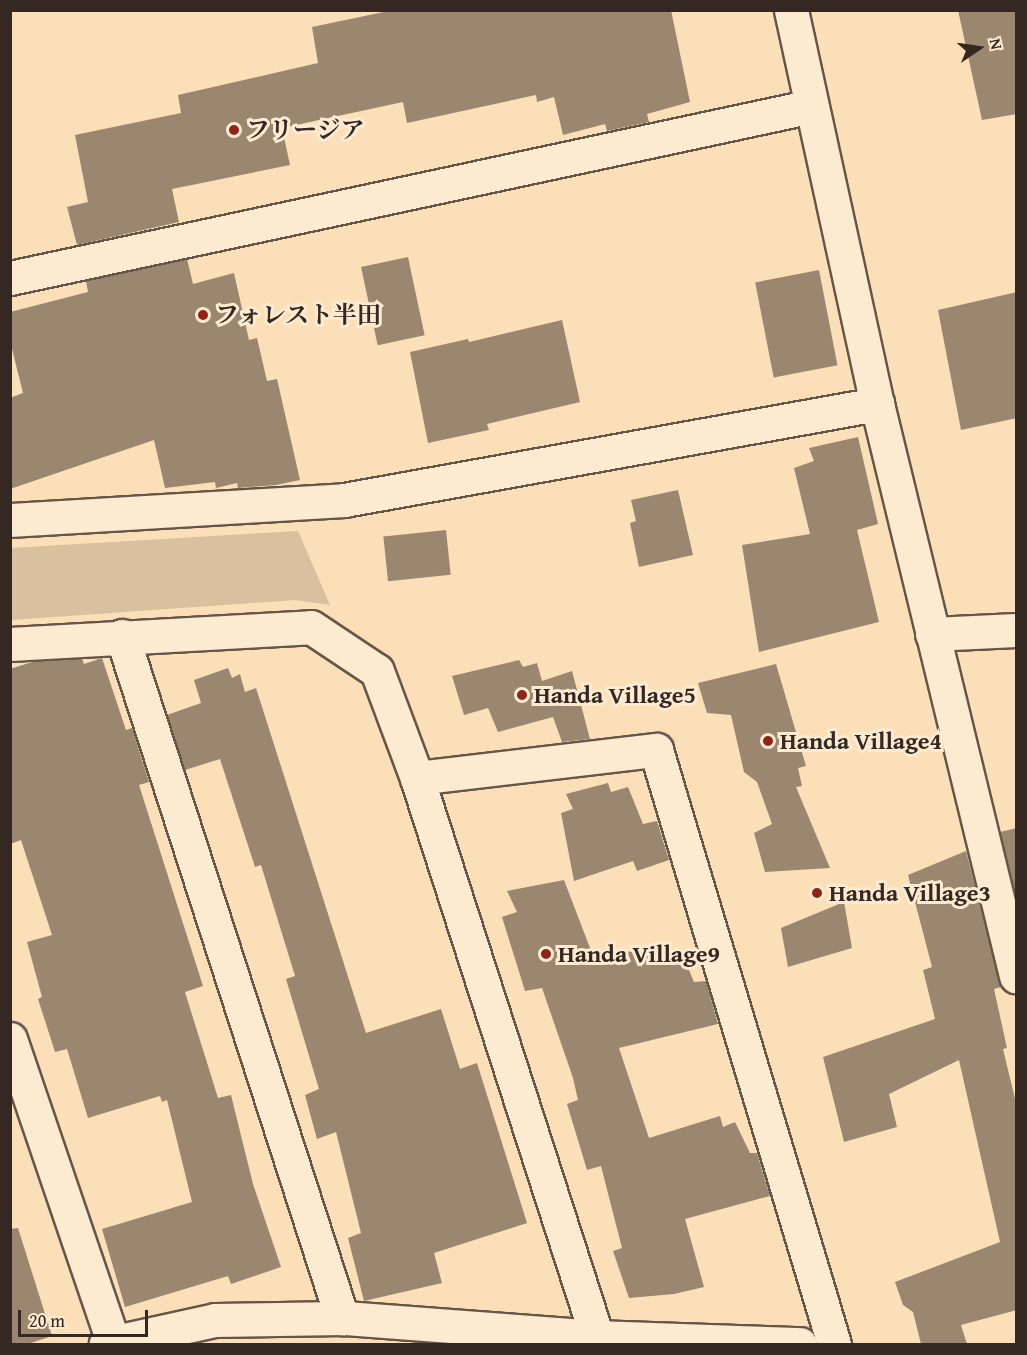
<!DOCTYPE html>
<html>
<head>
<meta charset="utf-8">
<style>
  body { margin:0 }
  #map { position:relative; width:1027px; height:1355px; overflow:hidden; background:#fadfb8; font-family:"Gentium Book Plus","Noto Serif JP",serif }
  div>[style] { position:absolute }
  .green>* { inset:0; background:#d9c09e }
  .building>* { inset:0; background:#9b8770; transform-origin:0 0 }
  .roads { filter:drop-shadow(2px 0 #665648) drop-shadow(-2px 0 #665648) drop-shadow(0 2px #665648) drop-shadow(0 -2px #665648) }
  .minor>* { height:33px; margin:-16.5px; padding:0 16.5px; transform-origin:16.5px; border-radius:16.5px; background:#fcead1 }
  .dots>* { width:16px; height:16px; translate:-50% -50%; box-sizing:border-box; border:3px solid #fcead1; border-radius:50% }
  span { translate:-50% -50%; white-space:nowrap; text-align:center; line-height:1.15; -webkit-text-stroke:6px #fcead1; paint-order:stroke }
  .poi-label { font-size:24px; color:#352822; font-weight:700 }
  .left { translate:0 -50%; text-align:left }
  .frame { position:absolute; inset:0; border:12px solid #352822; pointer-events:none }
  .north { position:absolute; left:949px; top:18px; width:60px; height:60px; -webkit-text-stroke:4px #fcead1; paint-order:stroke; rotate:77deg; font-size:16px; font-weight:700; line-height:24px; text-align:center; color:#352822 }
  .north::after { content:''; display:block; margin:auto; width:21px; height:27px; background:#352822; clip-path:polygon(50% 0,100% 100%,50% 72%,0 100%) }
  .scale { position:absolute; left:18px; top:1310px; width:130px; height:27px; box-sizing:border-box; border:3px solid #352822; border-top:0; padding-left:8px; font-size:18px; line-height:21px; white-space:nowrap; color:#352822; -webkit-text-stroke:4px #fcead1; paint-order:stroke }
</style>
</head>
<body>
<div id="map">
  <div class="green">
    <div style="clip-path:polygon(298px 531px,330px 605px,295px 600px,11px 620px,11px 548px)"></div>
  </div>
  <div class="building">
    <div style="clip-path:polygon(393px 10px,671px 10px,690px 102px,647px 114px,649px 122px,607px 131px,605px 124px,563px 135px,554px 97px,537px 102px,536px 95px,407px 123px,403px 102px,282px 128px,290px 165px,172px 189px,179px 222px,77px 245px,67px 207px,88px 202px,75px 135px,181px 113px,178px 95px,318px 63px,312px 27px)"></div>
    <div style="clip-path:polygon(958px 10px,1017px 10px,1017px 114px,982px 120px)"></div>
    <div style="left:408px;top:257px;width:80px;height:48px;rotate:78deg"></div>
    <div style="clip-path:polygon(187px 259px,193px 284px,234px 273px,249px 340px,257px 338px,267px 381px,277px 379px,300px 480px,276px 485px,238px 488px,237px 483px,216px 488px,215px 482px,165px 488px,154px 440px,10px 489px,10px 398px,23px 393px,10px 341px,10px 312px,88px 292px,86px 281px)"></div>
    <div style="left:819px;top:270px;width:97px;height:65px;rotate:79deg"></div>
    <div style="clip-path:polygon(1017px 292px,1017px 418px,961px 430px,938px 310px)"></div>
    <div style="clip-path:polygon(562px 320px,580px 402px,487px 424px,489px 430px,428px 443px,410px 352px,468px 339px,469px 342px)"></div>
    <div style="clip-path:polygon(858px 437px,878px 524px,857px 530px,879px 622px,759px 652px,742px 545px,810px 534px,794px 468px,814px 461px,809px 448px)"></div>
    <div style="clip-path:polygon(678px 490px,693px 555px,639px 567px,630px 523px,636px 521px,631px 500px)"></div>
    <div style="left:446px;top:530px;width:45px;height:63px;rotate:84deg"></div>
    <div style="clip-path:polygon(102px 658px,126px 730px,132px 728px,149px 782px,139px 785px,203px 986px,185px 992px,218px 1098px,231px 1095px,253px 1184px,281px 1267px,231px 1284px,228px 1276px,125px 1307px,102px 1229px,192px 1202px,167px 1100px,162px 1102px,160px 1096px,88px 1118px,67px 1049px,55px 1052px,38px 999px,42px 997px,27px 942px,52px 935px,21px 840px,10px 844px,10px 669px,32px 662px,82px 659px,84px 664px)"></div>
    <div style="clip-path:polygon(519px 660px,523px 667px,537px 663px,542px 681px,572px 671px,590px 739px,562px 742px,553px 717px,498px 732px,488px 708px,464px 715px,452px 676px)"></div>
    <div style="clip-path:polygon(776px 664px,806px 766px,798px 768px,802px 786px,796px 787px,830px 868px,765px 872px,754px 833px,772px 824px,757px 782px,744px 772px,731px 715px,707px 713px,698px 683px)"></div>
    <div style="clip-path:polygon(228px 668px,232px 678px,240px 674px,245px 692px,256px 688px,366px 1033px,441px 1009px,460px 1069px,477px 1063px,527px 1223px,434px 1253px,442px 1283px,364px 1301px,348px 1238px,361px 1233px,336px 1132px,317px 1139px,305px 1095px,319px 1089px,286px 979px,295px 976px,261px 865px,255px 867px,220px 759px,185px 770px,167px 715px,201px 703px,194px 680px)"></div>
    <div style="clip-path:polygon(608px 783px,611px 792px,628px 787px,643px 824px,657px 821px,669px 860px,637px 871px,633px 861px,574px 881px,561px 813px,573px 809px,566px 794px)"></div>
    <div style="clip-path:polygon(1017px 828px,1017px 899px,1000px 832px)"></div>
    <div style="clip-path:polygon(966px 851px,1001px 987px,994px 989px,1007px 1048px,1003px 1049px,1017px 1107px,1017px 1310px,961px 1325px,967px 1344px,921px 1344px,913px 1312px,903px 1305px,895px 1282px,1000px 1242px,959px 1060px,889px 1094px,897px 1127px,844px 1142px,823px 1057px,935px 1019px,923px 970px,932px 967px,908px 875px)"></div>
    <div style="clip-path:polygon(564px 880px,595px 961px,663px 942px,665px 953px,680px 948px,694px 982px,706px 981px,718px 1024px,619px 1048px,649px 1138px,720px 1116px,723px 1127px,735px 1122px,750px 1153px,757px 1153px,770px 1196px,685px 1219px,704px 1287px,674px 1294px,629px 1298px,613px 1251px,622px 1248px,601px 1166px,587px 1170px,567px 1104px,578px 1100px,573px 1078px,542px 988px,525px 991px,502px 917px,517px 912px,507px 891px)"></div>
    <div style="clip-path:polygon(844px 902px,852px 948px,788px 967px,781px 928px)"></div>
    <div style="clip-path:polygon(18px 1228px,52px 1336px,28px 1344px,10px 1344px,10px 1229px)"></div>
  </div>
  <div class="roads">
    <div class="minor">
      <div style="left:791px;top:10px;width:403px;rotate:77.7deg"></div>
      <div style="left:877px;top:404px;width:589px;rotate:76.34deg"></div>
      <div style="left:10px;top:278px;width:820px;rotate:-12.1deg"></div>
      <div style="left:10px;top:520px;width:335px;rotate:-3.4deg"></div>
      <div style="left:344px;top:500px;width:542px;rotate:-10.21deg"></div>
      <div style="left:932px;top:634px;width:84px;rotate:-2.7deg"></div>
      <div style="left:122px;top:636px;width:717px;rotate:72.12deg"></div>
      <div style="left:10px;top:644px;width:301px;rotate:-3.2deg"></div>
      <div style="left:311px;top:627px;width:79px;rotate:33.7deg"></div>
      <div style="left:377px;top:671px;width:114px;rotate:69.5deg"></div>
      <div style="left:417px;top:778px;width:587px;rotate:72.15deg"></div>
      <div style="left:597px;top:1337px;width:256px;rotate:-175.7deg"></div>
      <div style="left:342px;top:1318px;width:127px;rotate:179.1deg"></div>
      <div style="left:215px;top:1320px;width:112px;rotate:167.6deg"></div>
      <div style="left:417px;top:778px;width:241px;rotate:-6.7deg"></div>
      <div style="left:656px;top:750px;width:620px;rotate:73.32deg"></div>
      <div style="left:10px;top:1039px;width:320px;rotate:71.2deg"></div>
      <div style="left:597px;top:1337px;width:203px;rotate:2deg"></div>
    </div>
  </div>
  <div class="dots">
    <div style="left:234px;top:130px;background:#8f2418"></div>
    <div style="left:203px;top:315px;background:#8f2418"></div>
    <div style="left:522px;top:695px;background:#8f2418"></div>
    <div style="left:768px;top:741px;background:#8f2418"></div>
    <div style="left:817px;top:893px;background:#8f2418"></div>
    <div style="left:546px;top:954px;background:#8f2418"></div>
  </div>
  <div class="poi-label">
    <span class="left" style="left:246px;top:130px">フリージア</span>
    <span class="left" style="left:215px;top:315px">フォレスト半田</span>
    <span class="left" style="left:534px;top:695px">Handa Village5</span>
    <span class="left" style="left:780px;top:741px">Handa Village4</span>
    <span class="left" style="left:829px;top:893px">Handa Village3</span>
    <span class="left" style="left:558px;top:954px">Handa Village9</span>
  </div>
  <div class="frame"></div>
  <div class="north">N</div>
  <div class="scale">20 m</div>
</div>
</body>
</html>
